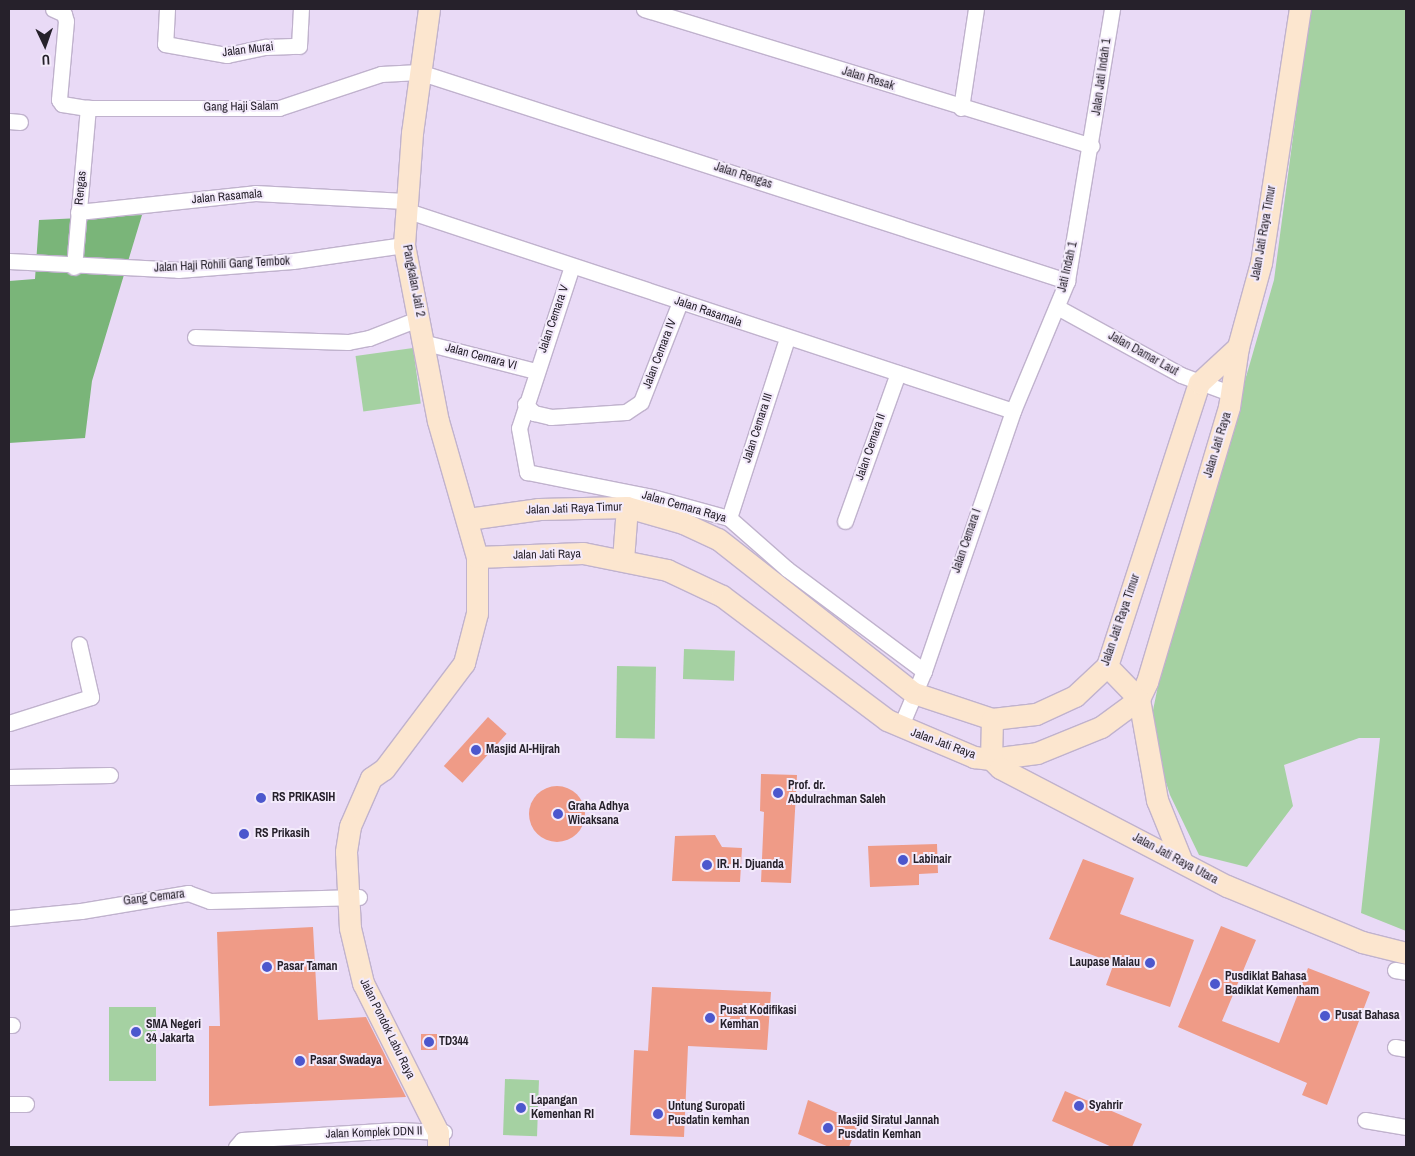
<!DOCTYPE html>
<html>
<head>
<meta charset="utf-8">
<style>
  body { margin:0 }
  #map { position:relative; width:1415px; height:1156px; overflow:hidden; background:#e9daf6; font-family:"Archivo Narrow",sans-serif }
  div>[style] { position:absolute }
  .green>* { inset:0; background:#a5d1a2; transform-origin:0 0 }
  .forest>* { inset:0; background:#7ab579 }
  .building>* { inset:0; background:#ef9b87; transform-origin:0 0 }
  .round { border-radius:50% }
  .roads { filter:drop-shadow(1px 0 #c0b2cd) drop-shadow(-1px 0 #c0b2cd) drop-shadow(0 1px #c0b2cd) drop-shadow(0 -1px #c0b2cd) }
  .street>* { height:15px; margin:-7.5px; padding:0 7.5px; transform-origin:7.5px; border-radius:7.5px; background:#fff }
  .secondary>* { height:21px; margin:-10.5px; padding:0 10.5px; transform-origin:10.5px; border-radius:10.5px; background:#fce6cf }
  .dots>* { width:14px; height:14px; translate:-50% -50%; box-sizing:border-box; border:2px solid #f3eafb; border-radius:50% }
  span { translate:-50% -50%; white-space:nowrap; text-align:center; line-height:1.15; -webkit-text-stroke:4px #f3eafb; paint-order:stroke }
  .street-label { font-size:12px; color:#26212b }
  .poi-label { font-size:12px; color:#26212b; font-weight:700 }
  .left { translate:0 -50%; text-align:left }
  .right { translate:-100% -50%; text-align:right }
  .frame { position:absolute; inset:0; border:10px solid #26212b; pointer-events:none }
  .north { position:absolute; left:20px; top:20px; width:50px; height:50px; -webkit-text-stroke:4px #f3eafb; paint-order:stroke; rotate:177deg; font-size:14px; font-weight:700; line-height:20px; text-align:center; color:#26212b }
  .north::after { content:''; display:block; margin:auto; width:18px; height:22px; background:#26212b; clip-path:polygon(50% 0,100% 100%,50% 72%,0 100%) }
</style>
</head>
<body>
<div id="map">
  <div class="green">
    <div style="clip-path:polygon(1310px 9px,1406px 9px,1406px 931px,1361px 913px,1380px 738px,1359px 738px,1284px 765px,1293px 806px,1247px 867px,1199px 855px,1170px 795px,1149px 730px,1161px 671px,1274px 280px)"></div>
    <div style="left:413px;top:348px;width:56px;height:58px;rotate:82deg"></div>
    <div style="left:684px;top:649px;width:51px;height:30px;rotate:2deg"></div>
    <div style="left:617px;top:666px;width:39px;height:72px;rotate:1deg"></div>
    <div style="left:109px;top:1007px;width:47px;height:74px"></div>
    <div style="left:505px;top:1079px;width:34px;height:56px;rotate:2deg"></div>
  </div>
  <div class="forest">
    <div style="clip-path:polygon(142px 215px,92px 381px,85px 438px,9px 443px,9px 281px,35px 279px,39px 220px)"></div>
  </div>
  <div class="building">
    <div style="left:488px;top:717px;width:25px;height:66px;rotate:42deg"></div>
    <div style="clip-path:polygon(761px 774px,797px 775px,791px 883px,761px 882px,764px 812px,760px 811px)"></div>
    <div class="round" style="left:529px;top:786px;width:56px;height:56px"></div>
    <div style="clip-path:polygon(715px 835px,722px 847px,742px 848px,740px 882px,672px 881px,675px 836px)"></div>
    <div style="clip-path:polygon(937px 844px,938px 873px,919px 874px,919px 885px,870px 887px,868px 846px)"></div>
    <div style="clip-path:polygon(1083px 859px,1134px 878px,1120px 914px,1194px 940px,1170px 1007px,1106px 985px,1114px 963px,1049px 939px)"></div>
    <div style="clip-path:polygon(1221px 926px,1256px 940px,1222px 1021px,1279px 1043px,1308px 968px,1370px 992px,1327px 1105px,1302px 1095px,1307px 1083px,1178px 1027px)"></div>
    <div style="clip-path:polygon(313px 927px,318px 1020px,366px 1017px,406px 1097px,209px 1106px,209px 1026px,220px 1026px,217px 932px)"></div>
    <div style="clip-path:polygon(652px 987px,771px 992px,767px 1050px,688px 1046px,684px 1137px,630px 1135px,634px 1050px,648px 1051px)"></div>
    <div style="left:421px;top:1034px;width:16px;height:16px"></div>
    <div style="clip-path:polygon(1065px 1091px,1142px 1124px,1132px 1147px,1112px 1147px,1052px 1121px)"></div>
    <div style="clip-path:polygon(808px 1100px,859px 1122px,849px 1147px,829px 1147px,798px 1134px)"></div>
  </div>
  <div class="roads">
    <div class="street">
      <div style="left:53px;top:9px;width:12px;rotate:24deg"></div>
      <div style="left:64px;top:14px;width:7px;rotate:74deg"></div>
      <div style="left:66px;top:21px;width:79px;rotate:95.1deg"></div>
      <div style="left:59px;top:100px;width:5px;rotate:53deg"></div>
      <div style="left:62px;top:104px;width:26px;rotate:9deg"></div>
      <div style="left:88px;top:108px;width:191px"></div>
      <div style="left:279px;top:108px;width:108px;rotate:-18.4deg"></div>
      <div style="left:381px;top:74px;width:38px;rotate:-3deg"></div>
      <div style="left:419px;top:72px;width:681px;rotate:17.88deg"></div>
      <div style="left:167px;top:9px;width:35px;rotate:93deg"></div>
      <div style="left:165px;top:44px;width:63px;rotate:10.1deg"></div>
      <div style="left:227px;top:55px;width:40px;rotate:-12deg"></div>
      <div style="left:266px;top:47px;width:33px;rotate:-2deg"></div>
      <div style="left:299px;top:46px;width:37px;rotate:-87deg"></div>
      <div style="left:644px;top:9px;width:468px;rotate:17deg"></div>
      <div style="left:961px;top:108px;width:100px;rotate:-81.4deg"></div>
      <div style="left:9px;top:121px;width:11px;rotate:5deg"></div>
      <div style="left:405px;top:210px;width:640px;rotate:18.29deg"></div>
      <div style="left:78px;top:212px;width:178px;rotate:-6.1deg"></div>
      <div style="left:255px;top:193px;width:150px;rotate:3.1deg"></div>
      <div style="left:9px;top:261px;width:169px;rotate:3deg"></div>
      <div style="left:178px;top:270px;width:115px;rotate:-4.5deg"></div>
      <div style="left:293px;top:261px;width:112px;rotate:-8.2deg"></div>
      <div style="left:572px;top:266px;width:170px;rotate:108.1deg"></div>
      <div style="left:519px;top:428px;width:45px;rotate:79.7deg"></div>
      <div style="left:527px;top:472px;width:127px;rotate:11.3deg"></div>
      <div style="left:652px;top:497px;width:80px;rotate:15.3deg"></div>
      <div style="left:729px;top:518px;width:77px;rotate:41.3deg"></div>
      <div style="left:787px;top:569px;width:171px;rotate:36.7deg"></div>
      <div style="left:74px;top:267px;width:160px;rotate:-85deg"></div>
      <div style="left:1057px;top:307px;width:141px;rotate:28.7deg"></div>
      <div style="left:1181px;top:375px;width:54px;rotate:20.4deg"></div>
      <div style="left:195px;top:337px;width:153px;rotate:1.9deg"></div>
      <div style="left:348px;top:342px;width:21px;rotate:-11deg"></div>
      <div style="left:369px;top:338px;width:55px;rotate:-21.4deg"></div>
      <div style="left:426px;top:343px;width:113px;rotate:14.4deg"></div>
      <div style="left:525px;top:404px;width:13px;rotate:45deg"></div>
      <div style="left:534px;top:413px;width:17px;rotate:13deg"></div>
      <div style="left:551px;top:417px;width:75px;rotate:-3.8deg"></div>
      <div style="left:626px;top:412px;width:18px;rotate:-34deg"></div>
      <div style="left:641px;top:402px;width:107px;rotate:-68.7deg"></div>
      <div style="left:729px;top:518px;width:189px;rotate:-72.1deg"></div>
      <div style="left:845px;top:521px;width:157px;rotate:-70.3deg"></div>
      <div style="left:9px;top:723px;width:86px;rotate:-17.6deg"></div>
      <div style="left:91px;top:697px;width:54px;rotate:-102.8deg"></div>
      <div style="left:900px;top:728px;width:62px;rotate:-67.2deg"></div>
      <div style="left:924px;top:671px;width:275px;rotate:-71.1deg"></div>
      <div style="left:1013px;top:411px;width:141px;rotate:-67.4deg"></div>
      <div style="left:1067px;top:281px;width:276px;rotate:-80.6deg"></div>
      <div style="left:9px;top:777px;width:101px;rotate:-1.1deg"></div>
      <div style="left:9px;top:918px;width:72px;rotate:-5.6deg"></div>
      <div style="left:81px;top:911px;width:109px;rotate:-9.5deg"></div>
      <div style="left:188px;top:893px;width:23px;rotate:20deg"></div>
      <div style="left:210px;top:901px;width:149px;rotate:-1.5deg"></div>
      <div style="left:1395px;top:970px;width:11px;rotate:10deg"></div>
      <div style="left:9px;top:1025px;width:3px"></div>
      <div style="left:1395px;top:1047px;width:11px;rotate:10deg"></div>
      <div style="left:9px;top:1104px;width:17px"></div>
      <div style="left:1365px;top:1120px;width:42px;rotate:9.7deg"></div>
      <div style="left:236px;top:1147px;width:9px;rotate:-49deg"></div>
      <div style="left:242px;top:1140px;width:154px;rotate:-3.7deg"></div>
      <div style="left:396px;top:1130px;width:48px;rotate:2.4deg"></div>
    </div>
    <div class="secondary">
      <div style="left:429px;top:9px;width:125px;rotate:97.8deg"></div>
      <div style="left:412px;top:133px;width:112px;rotate:94.1deg"></div>
      <div style="left:404px;top:245px;width:179px;rotate:79.1deg"></div>
      <div style="left:438px;top:421px;width:141px;rotate:74deg"></div>
      <div style="left:477px;top:557px;width:56px;rotate:90deg"></div>
      <div style="left:477px;top:613px;width:52px;rotate:104.6deg"></div>
      <div style="left:464px;top:663px;width:133px;rotate:127deg"></div>
      <div style="left:384px;top:769px;width:16px;rotate:145deg"></div>
      <div style="left:371px;top:778px;width:52px;rotate:113.6deg"></div>
      <div style="left:350px;top:826px;width:26px;rotate:99deg"></div>
      <div style="left:346px;top:852px;width:76px;rotate:87deg"></div>
      <div style="left:350px;top:928px;width:57px;rotate:76.7deg"></div>
      <div style="left:363px;top:983px;width:167px;rotate:63.3deg"></div>
      <div style="left:438px;top:1132px;width:15px;rotate:90deg"></div>
      <div style="left:468px;top:519px;width:72px;rotate:-8deg"></div>
      <div style="left:539px;top:509px;width:88px;rotate:-1.3deg"></div>
      <div style="left:627px;top:507px;width:58px;rotate:15.9deg"></div>
      <div style="left:683px;top:523px;width:38px;rotate:25deg"></div>
      <div style="left:718px;top:539px;width:249px;rotate:38.2deg"></div>
      <div style="left:914px;top:693px;width:82px;rotate:18.4deg"></div>
      <div style="left:992px;top:719px;width:44px;rotate:-6.5deg"></div>
      <div style="left:1036px;top:714px;width:43px;rotate:-24.8deg"></div>
      <div style="left:1075px;top:696px;width:44px;rotate:-43.2deg"></div>
      <div style="left:1107px;top:666px;width:298px;rotate:-72deg"></div>
      <div style="left:1199px;top:383px;width:53px;rotate:-42.7deg"></div>
      <div style="left:477px;top:557px;width:106px;rotate:-2.2deg"></div>
      <div style="left:583px;top:553px;width:86px;rotate:11.4deg"></div>
      <div style="left:667px;top:570px;width:61px;rotate:25.3deg"></div>
      <div style="left:722px;top:596px;width:206px;rotate:36.9deg"></div>
      <div style="left:887px;top:720px;width:95px;rotate:23deg"></div>
      <div style="left:974px;top:757px;width:17px;rotate:7deg"></div>
      <div style="left:991px;top:759px;width:46px;rotate:-7.4deg"></div>
      <div style="left:1037px;top:753px;width:69px;rotate:-22.1deg"></div>
      <div style="left:1101px;top:727px;width:47px;rotate:-36.4deg"></div>
      <div style="left:1139px;top:699px;width:19px;rotate:-65deg"></div>
      <div style="left:1147px;top:682px;width:287px;rotate:-73.4deg"></div>
      <div style="left:1229px;top:407px;width:61px;rotate:-81.5deg"></div>
      <div style="left:1238px;top:347px;width:87px;rotate:-74.7deg"></div>
      <div style="left:1261px;top:263px;width:257px;rotate:-81.3deg"></div>
      <div style="left:623px;top:560px;width:53px;rotate:-85.7deg"></div>
      <div style="left:1107px;top:666px;width:46px;rotate:45.9deg"></div>
      <div style="left:1139px;top:699px;width:103px;rotate:79.9deg"></div>
      <div style="left:1157px;top:800px;width:67px;rotate:68deg"></div>
      <div style="left:992px;top:719px;width:40px;rotate:91.4deg"></div>
      <div style="left:991px;top:759px;width:13px;rotate:45deg"></div>
      <div style="left:1000px;top:768px;width:256px;rotate:27.5deg"></div>
      <div style="left:1227px;top:886px;width:146px;rotate:22.5deg"></div>
      <div style="left:1362px;top:942px;width:45px;rotate:14deg"></div>
    </div>
  </div>
  <div class="dots">
    <div style="left:476px;top:750px;background:#4c57cd"></div>
    <div style="left:778px;top:793px;background:#4c57cd"></div>
    <div style="left:261px;top:798px;background:#4c57cd"></div>
    <div style="left:558px;top:814px;background:#4c57cd"></div>
    <div style="left:244px;top:834px;background:#4c57cd"></div>
    <div style="left:903px;top:860px;background:#4c57cd"></div>
    <div style="left:707px;top:865px;background:#4c57cd"></div>
    <div style="left:1150px;top:963px;background:#4c57cd"></div>
    <div style="left:267px;top:967px;background:#4c57cd"></div>
    <div style="left:1215px;top:984px;background:#4c57cd"></div>
    <div style="left:1325px;top:1016px;background:#4c57cd"></div>
    <div style="left:710px;top:1018px;background:#4c57cd"></div>
    <div style="left:136px;top:1032px;background:#4c57cd"></div>
    <div style="left:429px;top:1042px;background:#4c57cd"></div>
    <div style="left:300px;top:1061px;background:#4c57cd"></div>
    <div style="left:1079px;top:1106px;background:#4c57cd"></div>
    <div style="left:521px;top:1108px;background:#4c57cd"></div>
    <div style="left:658px;top:1114px;background:#4c57cd"></div>
    <div style="left:828px;top:1128px;background:#4c57cd"></div>
  </div>
  <div class="street-label">
    <span style="left:248px;top:50px;rotate:-7deg">Jalan Murai</span>
    <span style="left:1102px;top:77px;rotate:-82deg">Jalan Jati Indah 1</span>
    <span style="left:868px;top:79px;rotate:17deg">Jalan Resak</span>
    <span style="left:241px;top:107px;rotate:-1deg">Gang Haji Salam</span>
    <span style="left:743px;top:176px;rotate:18deg">Jalan Rengas</span>
    <span style="left:81px;top:188px;rotate:-85deg">Rengas</span>
    <span style="left:227px;top:197px;rotate:-5deg">Jalan Rasamala</span>
    <span style="left:1264px;top:233px;rotate:-80deg">Jalan Jati Raya Timur</span>
    <span style="left:222px;top:265px;rotate:-3deg">Jalan Haji Rohili Gang Tembok</span>
    <span style="left:1068px;top:267px;rotate:-77deg">Jati Indah 1</span>
    <span style="left:413px;top:281px;rotate:79deg">Pangkalan Jati 2</span>
    <span style="left:708px;top:312px;rotate:19deg">Jalan Rasamala</span>
    <span style="left:554px;top:319px;rotate:-71deg">Jalan Cemara V</span>
    <span style="left:660px;top:354px;rotate:-69deg">Jalan Cemara IV</span>
    <span style="left:1143px;top:354px;rotate:29deg">Jalan Damar Laut</span>
    <span style="left:481px;top:357px;rotate:15deg">Jalan Cemara VI</span>
    <span style="left:758px;top:428px;rotate:-72deg">Jalan Cemara III</span>
    <span style="left:1218px;top:445px;rotate:-73deg">Jalan Jati Raya</span>
    <span style="left:871px;top:447px;rotate:-71deg">Jalan Cemara II</span>
    <span style="left:684px;top:507px;rotate:16deg">Jalan Cemara Raya</span>
    <span style="left:574px;top:509px;rotate:-2deg">Jalan Jati Raya Timur</span>
    <span style="left:967px;top:541px;rotate:-71deg">Jalan Cemara I</span>
    <span style="left:547px;top:555px;rotate:-1deg">Jalan Jati Raya</span>
    <span style="left:1121px;top:620px;rotate:-71deg">Jalan Jati Raya Timur</span>
    <span style="left:943px;top:744px;rotate:20deg">Jalan Jati Raya</span>
    <span style="left:1175px;top:859px;rotate:28deg">Jalan Jati Raya Utara</span>
    <span style="left:154px;top:898px;rotate:-7deg">Gang Cemara</span>
    <span style="left:387px;top:1029px;rotate:64deg">Jalan Pondok Labu Raya</span>
    <span style="left:374px;top:1133px;rotate:-2deg">Jalan Komplek DDN II</span>
  </div>
  <div class="poi-label">
    <span class="left" style="left:486px;top:750px">Masjid Al-Hijrah</span>
    <span class="left" style="left:788px;top:793px">Prof. dr.<br>Abdulrachman Saleh</span>
    <span class="left" style="left:272px;top:798px">RS PRIKASIH</span>
    <span class="left" style="left:568px;top:814px">Graha Adhya<br>Wicaksana</span>
    <span class="left" style="left:255px;top:834px">RS Prikasih</span>
    <span class="left" style="left:913px;top:860px">Labinair</span>
    <span class="left" style="left:717px;top:865px">IR. H. Djuanda</span>
    <span class="right" style="left:1140px;top:963px">Laupase Malau</span>
    <span class="left" style="left:277px;top:967px">Pasar Taman</span>
    <span class="left" style="left:1225px;top:984px">Pusdiklat Bahasa<br>Badiklat Kemenham</span>
    <span class="left" style="left:720px;top:1018px">Pusat Kodifikasi<br>Kemhan</span>
    <span class="left" style="left:1335px;top:1016px">Pusat Bahasa</span>
    <span class="left" style="left:146px;top:1032px">SMA Negeri<br>34 Jakarta</span>
    <span class="left" style="left:439px;top:1042px">TD344</span>
    <span class="left" style="left:310px;top:1061px">Pasar Swadaya</span>
    <span class="left" style="left:531px;top:1108px">Lapangan<br>Kemenhan RI</span>
    <span class="left" style="left:1089px;top:1106px">Syahrir</span>
    <span class="left" style="left:668px;top:1114px">Untung Suropati<br>Pusdatin kemhan</span>
    <span class="left" style="left:838px;top:1128px">Masjid Siratul Jannah<br>Pusdatin Kemhan</span>
  </div>
  <div class="frame"></div>
  <div class="north">U</div>
</div>
</body>
</html>
